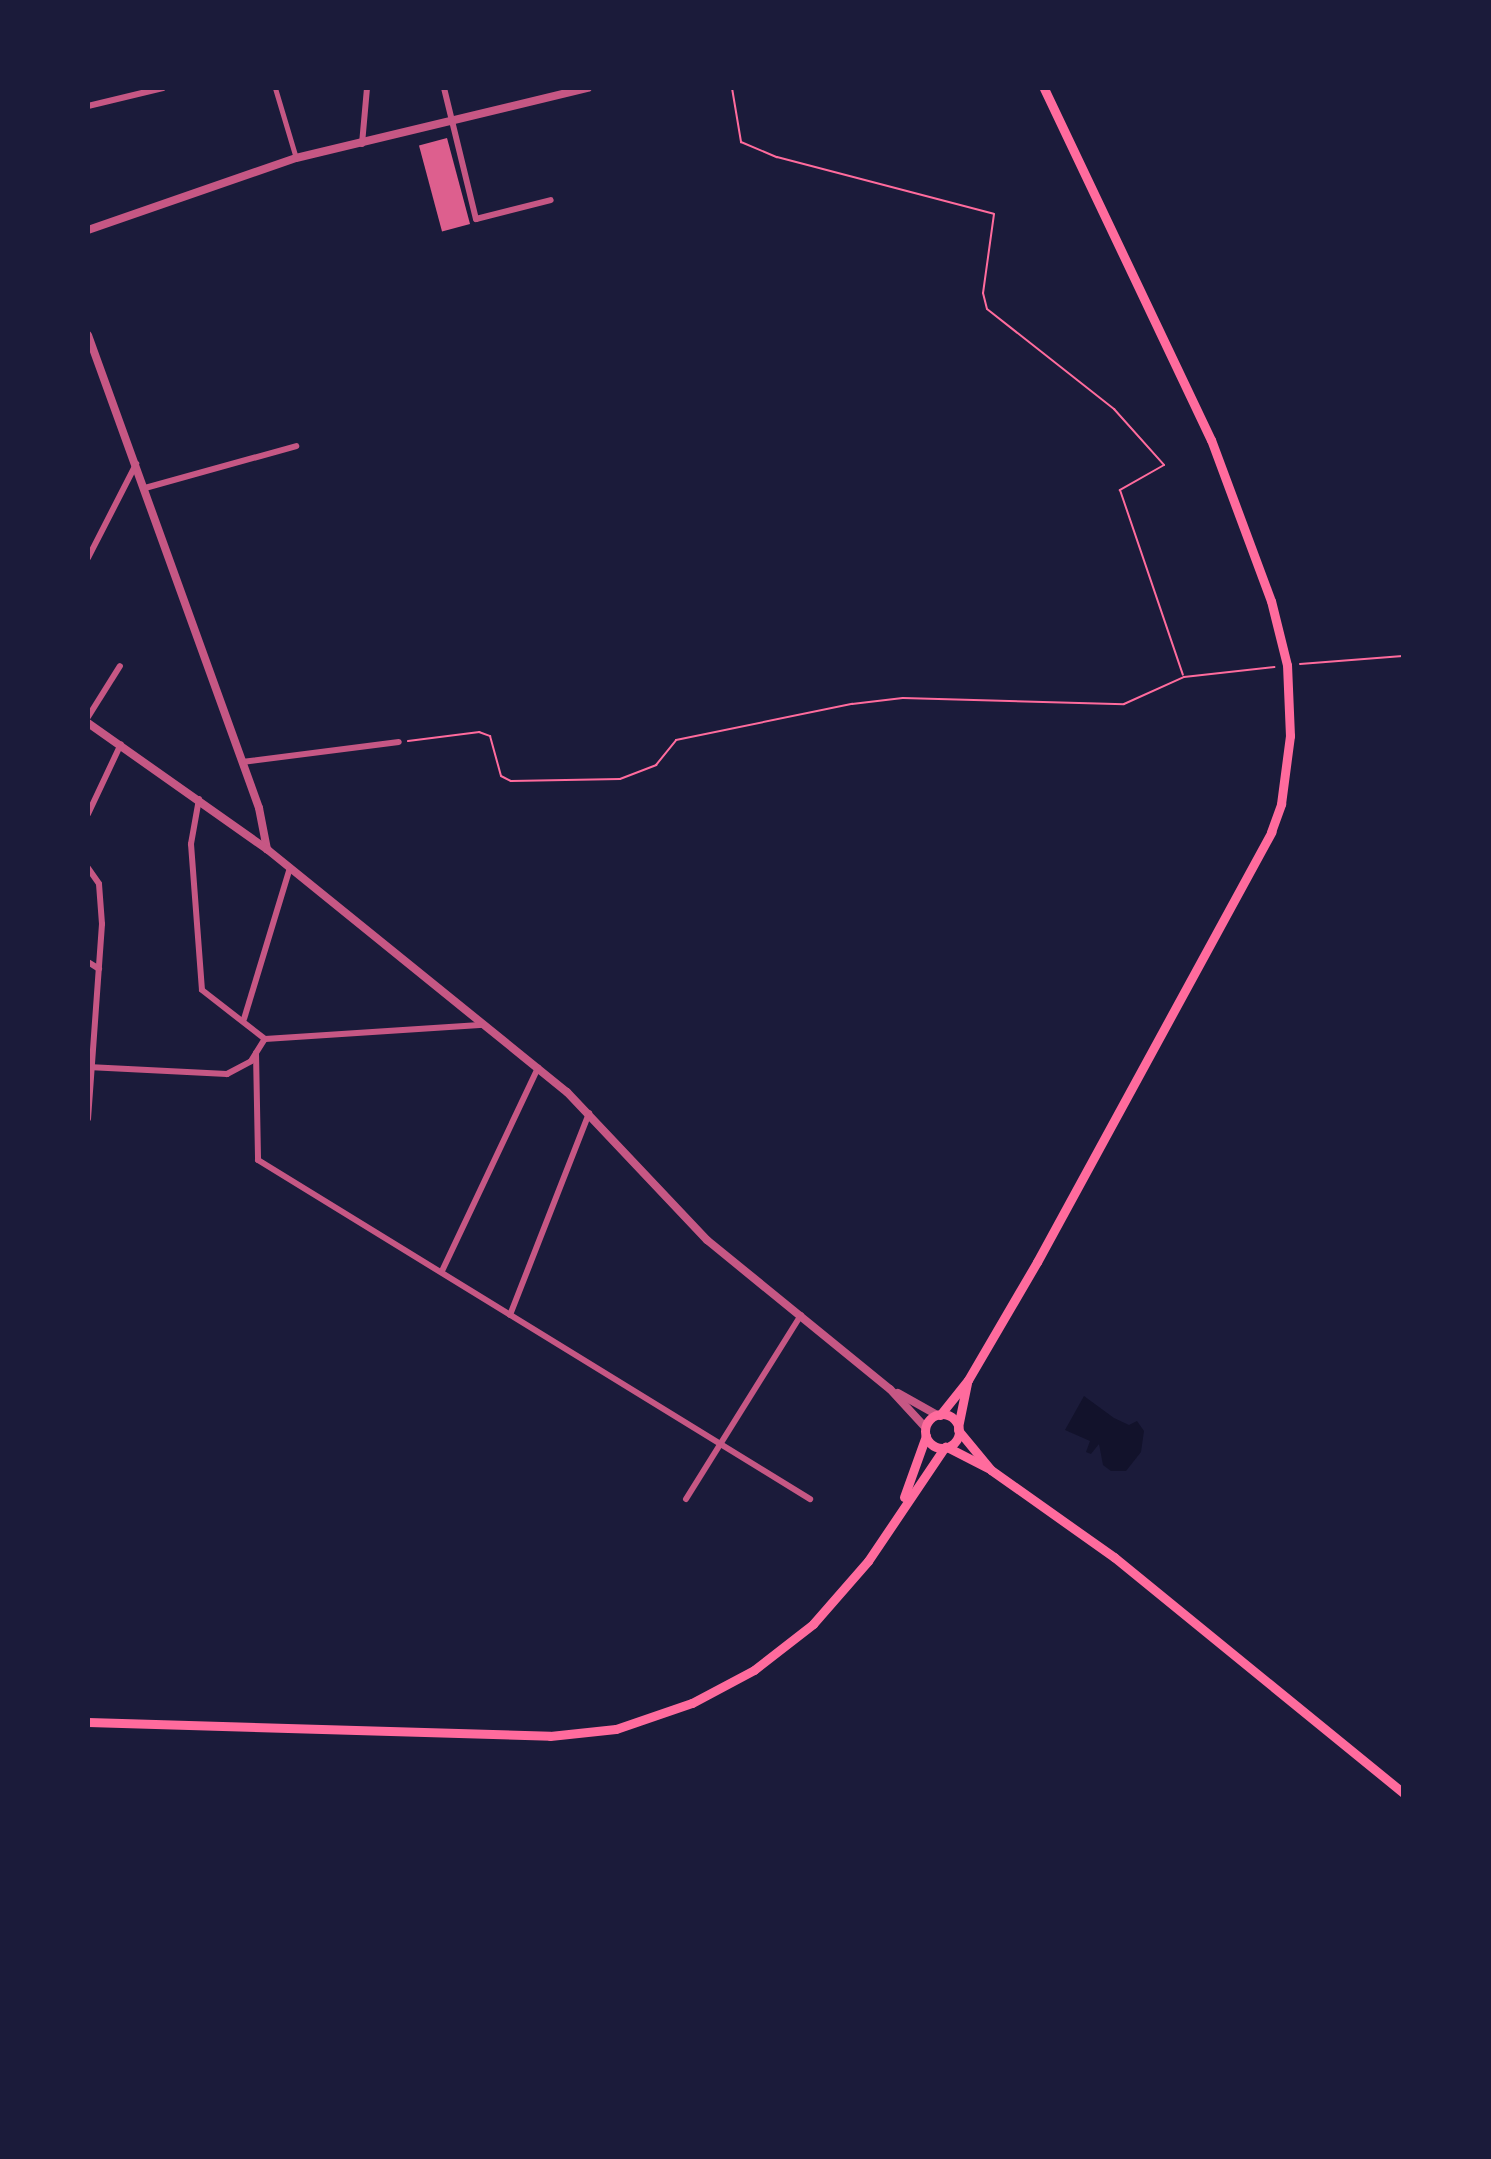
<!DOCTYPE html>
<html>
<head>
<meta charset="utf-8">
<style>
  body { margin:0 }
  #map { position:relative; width:1491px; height:2159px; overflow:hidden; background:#1b1b3a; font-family:"Archivo Narrow",sans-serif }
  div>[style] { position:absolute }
  .water>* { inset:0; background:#12122b }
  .building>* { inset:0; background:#dd5f8e; transform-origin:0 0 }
  .path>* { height:2px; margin:-1px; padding:0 1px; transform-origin:1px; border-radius:1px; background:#ff6b9d }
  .pedestrian>* { height:5px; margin:-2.5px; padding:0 2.5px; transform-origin:2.5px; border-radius:2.5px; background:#c65784 }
  .minor>* { height:6px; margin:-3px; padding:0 3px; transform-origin:3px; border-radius:3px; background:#c65784 }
  .tertiary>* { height:8px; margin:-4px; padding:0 4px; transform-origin:4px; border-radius:4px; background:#c65784 }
  .secondary>* { height:9px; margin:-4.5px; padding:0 4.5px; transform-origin:4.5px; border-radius:4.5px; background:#ff6b9d }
  .secondary>.ring { margin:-4.5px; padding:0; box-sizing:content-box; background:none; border:9px solid #ff6b9d; border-radius:50% }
  span { translate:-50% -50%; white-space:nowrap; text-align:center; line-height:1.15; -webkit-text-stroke:6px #1b1b3a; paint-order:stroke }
  .frame { position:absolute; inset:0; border:90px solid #1b1b3a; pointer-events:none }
</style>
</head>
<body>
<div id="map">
  <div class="water">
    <div style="clip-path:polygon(1084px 1396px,1114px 1418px,1129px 1425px,1137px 1421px,1144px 1431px,1141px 1452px,1126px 1471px,1111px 1471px,1103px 1465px,1099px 1444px,1091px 1454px,1086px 1452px,1090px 1441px,1065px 1430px)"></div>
  </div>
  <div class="building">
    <div style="left:447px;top:138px;width:89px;height:29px;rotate:75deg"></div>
  </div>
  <div class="path">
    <div style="left:732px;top:88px;width:55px;rotate:80.5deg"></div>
    <div style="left:741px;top:142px;width:39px;rotate:23deg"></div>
    <div style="left:777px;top:157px;width:224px;rotate:14.7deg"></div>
    <div style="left:994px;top:214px;width:80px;rotate:97.9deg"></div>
    <div style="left:983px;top:293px;width:16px;rotate:76deg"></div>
    <div style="left:987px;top:309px;width:162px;rotate:38.2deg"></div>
    <div style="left:1114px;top:409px;width:75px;rotate:48.2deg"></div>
    <div style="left:1164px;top:465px;width:51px;rotate:150.4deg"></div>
    <div style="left:1120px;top:490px;width:195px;rotate:71.2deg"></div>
    <div style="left:1300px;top:664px;width:103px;rotate:-4.4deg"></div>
    <div style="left:408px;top:741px;width:72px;rotate:-7.2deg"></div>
    <div style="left:479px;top:732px;width:12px;rotate:20deg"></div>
    <div style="left:490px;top:736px;width:41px;rotate:74.6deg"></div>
    <div style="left:501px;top:776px;width:11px;rotate:27deg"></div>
    <div style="left:511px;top:781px;width:109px;rotate:-1.1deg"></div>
    <div style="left:620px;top:779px;width:39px;rotate:-21deg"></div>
    <div style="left:656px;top:765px;width:32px;rotate:-51deg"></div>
    <div style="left:676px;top:740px;width:180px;rotate:-11.6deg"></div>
    <div style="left:852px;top:704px;width:51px;rotate:-6.7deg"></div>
    <div style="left:903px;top:698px;width:221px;rotate:1.6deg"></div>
    <div style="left:1124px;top:704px;width:66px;rotate:-24.2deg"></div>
    <div style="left:1184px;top:677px;width:91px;rotate:-6.3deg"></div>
  </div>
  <div class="pedestrian">
    <div style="left:275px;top:88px;width:73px;rotate:73.3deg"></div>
  </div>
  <div class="minor">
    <div style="left:444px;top:88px;width:135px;rotate:76.3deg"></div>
    <div style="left:476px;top:219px;width:77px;rotate:-14.2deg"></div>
    <div style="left:88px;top:106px;width:77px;rotate:-13.5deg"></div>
    <div style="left:362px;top:144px;width:56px;rotate:-84.9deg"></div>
    <div style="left:145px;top:488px;width:157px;rotate:-15.5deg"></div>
    <div style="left:88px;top:558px;width:106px;rotate:-62.9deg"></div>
    <div style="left:88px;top:717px;width:60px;rotate:-57.9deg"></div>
    <div style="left:242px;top:762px;width:158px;rotate:-7.3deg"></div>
    <div style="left:199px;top:799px;width:46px;rotate:100.1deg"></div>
    <div style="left:191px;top:844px;width:146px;rotate:85.7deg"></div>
    <div style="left:202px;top:990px;width:80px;rotate:37.9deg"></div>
    <div style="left:88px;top:814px;width:77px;rotate:-64.8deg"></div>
    <div style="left:88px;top:868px;width:19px;rotate:55deg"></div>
    <div style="left:99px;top:884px;width:40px;rotate:85.7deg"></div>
    <div style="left:102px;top:924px;width:195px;rotate:94.1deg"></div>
    <div style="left:88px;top:962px;width:13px;rotate:32deg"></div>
    <div style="left:244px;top:1019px;width:158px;rotate:-73.1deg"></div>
    <div style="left:265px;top:1039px;width:219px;rotate:-3.7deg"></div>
    <div style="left:256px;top:1053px;width:107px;rotate:88.9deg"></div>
    <div style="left:258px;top:1160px;width:648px;rotate:31.56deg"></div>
    <div style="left:88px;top:1067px;width:139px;rotate:2.9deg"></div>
    <div style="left:227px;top:1074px;width:27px;rotate:-28deg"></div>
    <div style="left:251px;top:1061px;width:26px;rotate:-58deg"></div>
    <div style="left:442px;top:1271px;width:225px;rotate:-64.7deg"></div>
    <div style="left:510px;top:1315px;width:217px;rotate:-68.6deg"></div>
    <div style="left:686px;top:1499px;width:217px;rotate:-58deg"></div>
  </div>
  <div class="tertiary">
    <div style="left:88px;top:230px;width:220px;rotate:-19.1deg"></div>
    <div style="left:296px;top:158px;width:300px;rotate:-13.5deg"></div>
    <div style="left:88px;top:335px;width:503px;rotate:70.12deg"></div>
    <div style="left:259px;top:808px;width:42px;rotate:79deg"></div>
    <div style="left:88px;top:723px;width:220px;rotate:35.2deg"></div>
    <div style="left:268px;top:850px;width:385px;rotate:39deg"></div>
    <div style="left:567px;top:1092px;width:204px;rotate:46.6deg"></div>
    <div style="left:707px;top:1240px;width:236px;rotate:39.2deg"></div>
    <div style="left:890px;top:1389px;width:52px;rotate:47.4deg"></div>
    <div style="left:898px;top:1393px;width:45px;rotate:29.4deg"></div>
  </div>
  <div class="secondary">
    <div class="ring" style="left:925px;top:1414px;width:25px;height:25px"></div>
    <div style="left:940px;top:1415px;width:45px;rotate:-51.3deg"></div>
    <div style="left:968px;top:1380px;width:137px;rotate:-59.7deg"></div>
    <div style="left:1037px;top:1262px;width:490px;rotate:-61.4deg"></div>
    <div style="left:1271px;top:832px;width:30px;rotate:-70deg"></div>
    <div style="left:1281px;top:804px;width:69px;rotate:-82.5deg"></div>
    <div style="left:1290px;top:736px;width:71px;rotate:-92.4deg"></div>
    <div style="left:1287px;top:665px;width:66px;rotate:-104deg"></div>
    <div style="left:1271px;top:601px;width:172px;rotate:-110.4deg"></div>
    <div style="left:1211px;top:440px;width:390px;rotate:-115.4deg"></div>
    <div style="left:958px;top:1427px;width:45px;rotate:-78.4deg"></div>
    <div style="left:958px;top:1430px;width:52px;rotate:50.5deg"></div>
    <div style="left:991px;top:1470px;width:151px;rotate:35.3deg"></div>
    <div style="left:1114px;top:1557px;width:373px;rotate:39.2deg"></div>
    <div style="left:947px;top:1447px;width:46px;rotate:27.1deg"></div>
    <div style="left:904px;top:1497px;width:65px;rotate:-70.2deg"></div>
    <div style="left:88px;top:1722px;width:462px;rotate:1.7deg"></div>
    <div style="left:550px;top:1736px;width:66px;rotate:-6.1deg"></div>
    <div style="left:616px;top:1729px;width:80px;rotate:-18.9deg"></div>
    <div style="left:692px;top:1703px;width:70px;rotate:-28deg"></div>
    <div style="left:754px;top:1670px;width:75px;rotate:-37.9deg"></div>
    <div style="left:813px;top:1624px;width:84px;rotate:-48.9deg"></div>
    <div style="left:868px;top:1561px;width:138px;rotate:-56deg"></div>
  </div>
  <div class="frame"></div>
</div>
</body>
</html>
